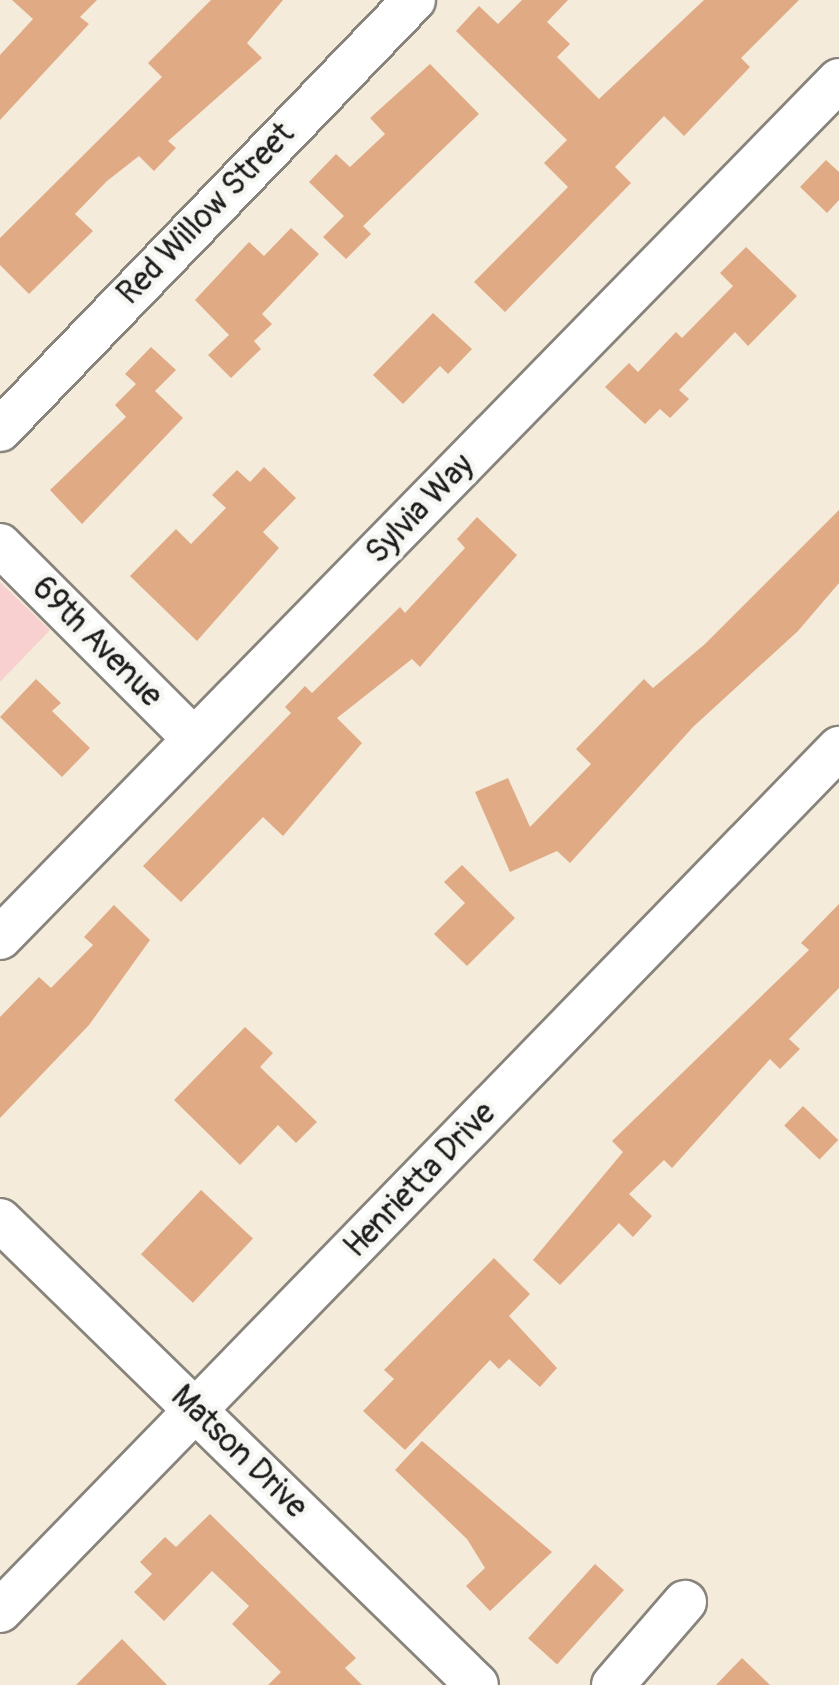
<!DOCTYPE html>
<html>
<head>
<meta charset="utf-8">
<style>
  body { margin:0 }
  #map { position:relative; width:839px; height:1685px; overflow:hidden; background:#f4ebdb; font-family:Pangolin,sans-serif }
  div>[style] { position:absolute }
  .built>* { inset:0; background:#f7d0cf }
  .building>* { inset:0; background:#e0aa85; transform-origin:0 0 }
  .roads { filter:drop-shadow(2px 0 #88847c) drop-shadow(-2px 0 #88847c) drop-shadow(0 2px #88847c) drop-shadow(0 -2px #88847c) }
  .minor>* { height:42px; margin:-21px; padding:0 21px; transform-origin:21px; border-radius:21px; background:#fff }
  span { translate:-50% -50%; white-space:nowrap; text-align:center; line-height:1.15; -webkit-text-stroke:9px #f6f6f2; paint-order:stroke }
  .street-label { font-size:32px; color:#1c1c1c }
</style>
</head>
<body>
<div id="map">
  <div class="built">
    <div style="clip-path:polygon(0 582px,50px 630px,0 682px)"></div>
  </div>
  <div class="building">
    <div style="clip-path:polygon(12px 0,97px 0,80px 17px,89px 24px,0 120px,0 55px,33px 19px)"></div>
    <div style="clip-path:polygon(211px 0,283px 0,247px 43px,262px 58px,168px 141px,176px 148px,154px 171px,139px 156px,107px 181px,75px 214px,93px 231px,29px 294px,0 265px,0 238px,162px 77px,148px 63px)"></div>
    <div style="clip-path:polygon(522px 0,568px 0,547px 22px,570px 44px,557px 57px,599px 99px,704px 0,799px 0,741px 58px,750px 67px,684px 136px,664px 116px,615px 167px,631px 183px,505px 312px,474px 282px,568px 187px,544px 163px,567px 140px,456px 31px,479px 6px,498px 24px)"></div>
    <div style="clip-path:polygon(430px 64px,479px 114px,363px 226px,371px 234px,346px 259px,323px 237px,344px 216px,309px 182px,336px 154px,350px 167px,385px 134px,370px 118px)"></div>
    <div style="clip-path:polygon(826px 160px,839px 172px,839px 200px,827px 213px,800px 187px)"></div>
    <div style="clip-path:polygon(291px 228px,319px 254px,262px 314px,272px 324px,254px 341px,261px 349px,231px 378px,208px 355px,229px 335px,195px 300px,249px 242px,264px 256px)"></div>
    <div style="clip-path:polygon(746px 247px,797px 296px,748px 346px,735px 332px,679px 390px,689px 399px,670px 418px,660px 409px,645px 424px,605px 387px,629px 363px,638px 372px,676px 332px,682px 338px,733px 286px,720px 273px)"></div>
    <div style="clip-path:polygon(433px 313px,472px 349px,448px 374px,440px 366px,403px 404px,373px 375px)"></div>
    <div style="clip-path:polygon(151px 347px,176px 370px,155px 391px,183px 418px,82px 524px,50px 490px,126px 417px,115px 405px,136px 384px,125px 374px)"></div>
    <div style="clip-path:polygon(264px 467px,296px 498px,263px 532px,279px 548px,197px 641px,130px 576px,176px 529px,191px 544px,226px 508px,212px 495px,237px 470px,250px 482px)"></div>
    <div style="clip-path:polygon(839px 510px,839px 583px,798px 631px,693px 727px,570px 863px,557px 851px,510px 872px,475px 792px,508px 778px,530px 827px,591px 764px,576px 749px,644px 679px,653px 688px,705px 644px)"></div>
    <div style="clip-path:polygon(477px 517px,517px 555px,420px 667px,412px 659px,337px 718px,362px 743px,283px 836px,263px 817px,181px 902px,143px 866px,291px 713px,285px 707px,305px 686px,312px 693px,400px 607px,405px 613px,465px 548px,457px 539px)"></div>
    <div style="clip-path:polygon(36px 679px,61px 703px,52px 711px,90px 748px,62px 777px,0 717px)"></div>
    <div style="clip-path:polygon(462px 865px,515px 918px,467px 966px,434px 934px,465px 903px,444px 882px)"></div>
    <div style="clip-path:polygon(839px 904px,839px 988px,789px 1039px,800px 1049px,780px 1069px,770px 1059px,672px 1168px,664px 1160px,629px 1194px,652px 1216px,633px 1237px,619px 1223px,560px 1285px,533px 1260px,623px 1152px,612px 1141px,809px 950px,801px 943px)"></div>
    <div style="clip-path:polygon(114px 905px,150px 940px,89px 1025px,0 1118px,0 1017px,39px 977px,51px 988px,93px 945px,84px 937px)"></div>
    <div style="clip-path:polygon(245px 1027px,273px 1053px,260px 1067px,317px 1122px,296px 1143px,278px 1125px,240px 1165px,174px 1100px)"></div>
    <div style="left:803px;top:1106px;width:49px;height:27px;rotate:44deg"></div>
    <div style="left:201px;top:1190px;width:71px;height:88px;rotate:43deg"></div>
    <div style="clip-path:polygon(494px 1258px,530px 1294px,509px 1316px,557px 1368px,540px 1387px,509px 1359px,499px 1369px,490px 1360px,405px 1450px,363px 1411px,394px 1379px,384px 1370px)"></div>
    <div style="clip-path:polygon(422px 1441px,552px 1552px,490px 1611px,466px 1586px,485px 1568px,467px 1539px,395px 1470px)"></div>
    <div style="clip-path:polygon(210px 1514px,356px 1658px,345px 1668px,362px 1685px,268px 1685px,281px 1672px,232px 1624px,249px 1606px,212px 1571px,164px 1621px,134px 1592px,152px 1574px,140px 1562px,165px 1537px,176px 1547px)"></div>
    <div style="left:595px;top:1564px;width:39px;height:100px;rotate:42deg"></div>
    <div style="clip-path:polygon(122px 1639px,167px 1685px,76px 1685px)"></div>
    <div style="clip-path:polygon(742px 1658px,770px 1685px,716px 1685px)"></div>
  </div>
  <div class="roads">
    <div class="minor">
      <div style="left:0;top:430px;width:597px;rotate:-46.09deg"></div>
      <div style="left:0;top:545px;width:274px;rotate:45deg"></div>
      <div style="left:0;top:938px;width:1200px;rotate:-45.64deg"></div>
      <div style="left:0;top:1220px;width:666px;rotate:44.27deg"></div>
      <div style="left:0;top:1611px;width:1204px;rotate:-45.81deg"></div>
      <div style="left:613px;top:1685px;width:110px;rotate:-49.1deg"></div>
    </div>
  </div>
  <div class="street-label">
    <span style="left:206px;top:214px;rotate:-46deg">Red Willow Street</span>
    <span style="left:420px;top:509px;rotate:-46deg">Sylvia Way</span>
    <span style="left:97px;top:642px;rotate:45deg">69th Avenue</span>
    <span style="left:420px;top:1180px;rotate:-46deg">Henrietta Drive</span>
    <span style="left:239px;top:1452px;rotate:44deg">Matson Drive</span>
  </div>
</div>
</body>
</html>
